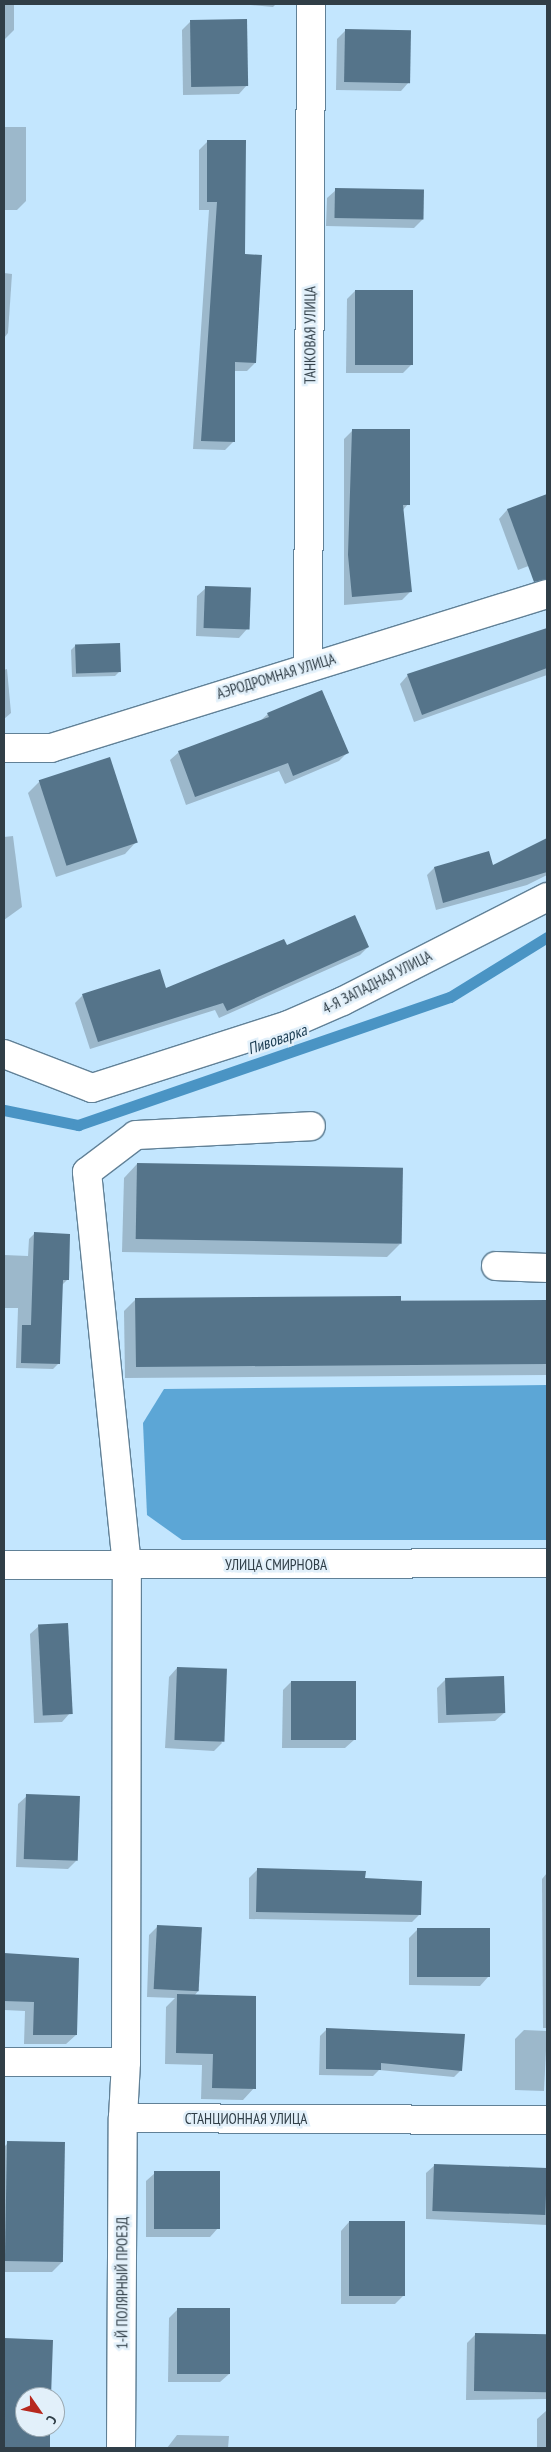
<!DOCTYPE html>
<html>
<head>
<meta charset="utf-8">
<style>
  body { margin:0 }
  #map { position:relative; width:551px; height:2452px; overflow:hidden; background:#c3e6fe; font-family:"PT Sans Narrow",sans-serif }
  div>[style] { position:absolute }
  .forest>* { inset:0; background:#5ca6d6 }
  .shadow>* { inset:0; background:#0003 }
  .stream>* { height:11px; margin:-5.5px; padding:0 5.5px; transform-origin:5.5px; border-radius:5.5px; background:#4a94c4 }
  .building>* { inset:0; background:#55748a; transform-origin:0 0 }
  .roads { filter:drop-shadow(1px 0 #618197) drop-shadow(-1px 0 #618197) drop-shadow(0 1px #618197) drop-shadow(0 -1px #618197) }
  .minor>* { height:28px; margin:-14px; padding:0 14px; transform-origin:14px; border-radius:14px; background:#fff }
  span { translate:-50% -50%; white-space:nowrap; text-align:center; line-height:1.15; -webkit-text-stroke:5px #e2f0fa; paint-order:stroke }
  .street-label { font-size:15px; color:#303e47 }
  .water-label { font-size:16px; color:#1a3b50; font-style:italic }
  .frame { position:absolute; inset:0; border:5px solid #303e47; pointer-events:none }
  .north { position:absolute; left:15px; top:2387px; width:50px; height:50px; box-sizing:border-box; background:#e2f0fa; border:1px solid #9ba9b2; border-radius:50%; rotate:123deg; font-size:14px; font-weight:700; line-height:20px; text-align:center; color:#303e47 }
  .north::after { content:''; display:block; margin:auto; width:18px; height:22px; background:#b7281e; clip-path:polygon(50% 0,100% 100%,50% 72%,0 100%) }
</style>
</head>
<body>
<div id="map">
  <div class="forest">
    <div style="clip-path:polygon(547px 1385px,547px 1540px,182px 1540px,147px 1515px,143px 1423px,164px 1389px)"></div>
  </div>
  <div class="shadow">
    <div style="clip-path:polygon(4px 4px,14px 4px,14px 30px,5px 39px)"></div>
    <div style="clip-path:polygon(240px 4px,276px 4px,273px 7px)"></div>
    <div style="clip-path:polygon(190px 22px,247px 85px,239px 94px,183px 95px,182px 30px)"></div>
    <div style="clip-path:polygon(345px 31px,409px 82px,401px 91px,336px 90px,337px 39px)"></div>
    <div style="clip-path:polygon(4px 127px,26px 127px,26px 201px,17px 210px,4px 210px)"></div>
    <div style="clip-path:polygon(208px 141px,244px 255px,255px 363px,247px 371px,234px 371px,234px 441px,225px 450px,193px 449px,209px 210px,199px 210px,199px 150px)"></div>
    <div style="clip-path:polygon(336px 190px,423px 219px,414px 228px,326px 226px,327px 198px)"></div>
    <div style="clip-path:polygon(4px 273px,12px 274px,8px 333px,4px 338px)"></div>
    <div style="clip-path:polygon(355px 291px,411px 365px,403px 373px,346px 373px,347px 299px)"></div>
    <div style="clip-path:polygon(353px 430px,408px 504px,403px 510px,410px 592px,402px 600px,344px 605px,344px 439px)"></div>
    <div style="clip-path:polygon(547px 495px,547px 559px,518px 570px,499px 519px,507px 510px)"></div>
    <div style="clip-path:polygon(206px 588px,247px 629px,239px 638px,196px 636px,197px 596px)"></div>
    <div style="clip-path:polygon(547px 629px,547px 675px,414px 722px,400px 684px,408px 675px)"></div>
    <div style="clip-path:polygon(75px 646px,120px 671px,115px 676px,72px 677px,71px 650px)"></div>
    <div style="clip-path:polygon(7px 669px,11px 713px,4px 719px,4px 670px)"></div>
    <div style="clip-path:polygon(268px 714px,347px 753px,339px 761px,285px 784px,279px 771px,186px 805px,170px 760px,179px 752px,260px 721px)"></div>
    <div style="clip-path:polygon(39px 782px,136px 842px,125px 854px,56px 877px,28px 793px)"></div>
    <div style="clip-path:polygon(13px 836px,22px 907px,4px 920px,4px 837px)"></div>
    <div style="clip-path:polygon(547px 839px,547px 875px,527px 885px,436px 910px,427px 875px,434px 868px,492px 867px)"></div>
    <div style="clip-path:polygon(286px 947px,368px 947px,360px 955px,219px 1018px,215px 1010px,90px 1049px,75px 1003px,83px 995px,165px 989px)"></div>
    <div style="clip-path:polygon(137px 1164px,400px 1244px,387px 1257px,122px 1252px,124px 1178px)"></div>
    <div style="clip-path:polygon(35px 1233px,67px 1280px,61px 1286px,59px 1363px,53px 1369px,16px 1368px,18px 1308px,4px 1308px,4px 1255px,28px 1256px,29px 1239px)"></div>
    <div style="clip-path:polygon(136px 1299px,547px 1301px,547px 1375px,125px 1378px,124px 1311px)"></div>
    <div style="clip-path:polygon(39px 1626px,70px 1713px,62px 1722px,34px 1723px,30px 1634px)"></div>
    <div style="clip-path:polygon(177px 1668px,222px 1743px,214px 1751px,165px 1748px,169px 1677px)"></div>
    <div style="clip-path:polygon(446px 1679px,504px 1713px,495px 1721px,438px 1723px,437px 1688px)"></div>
    <div style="clip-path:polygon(291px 1682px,354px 1740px,345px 1748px,282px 1748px,283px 1690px)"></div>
    <div style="clip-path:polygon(27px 1796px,76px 1861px,68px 1869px,16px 1867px,18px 1804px)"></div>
    <div style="clip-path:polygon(257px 1870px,364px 1879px,420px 1914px,412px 1922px,249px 1919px,249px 1878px)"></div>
    <div style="clip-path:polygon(547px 1873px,547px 2028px,543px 2028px,542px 1879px)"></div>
    <div style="clip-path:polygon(158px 1926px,199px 1990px,194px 1996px,254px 2088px,243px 2100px,201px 2099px,202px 2065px,165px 2064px,166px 2007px,175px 1998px,147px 1997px,149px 1935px)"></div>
    <div style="clip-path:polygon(418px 1929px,488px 1977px,480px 1986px,409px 1985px,409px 1938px)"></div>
    <div style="clip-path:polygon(4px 1956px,78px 1959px,76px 2035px,66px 2044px,24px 2044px,25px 2011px,4px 2010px)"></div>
    <div style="clip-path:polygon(327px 2029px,461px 2070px,454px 2077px,379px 2070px,373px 2076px,319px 2075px,320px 2036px)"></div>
    <div style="clip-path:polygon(524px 2030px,547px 2031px,544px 2091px,515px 2090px,515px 2039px)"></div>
    <div style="clip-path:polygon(8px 2143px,63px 2261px,52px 2272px,4px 2272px,4px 2147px)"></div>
    <div style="clip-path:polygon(435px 2165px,547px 2170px,547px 2225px,426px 2219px,426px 2173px)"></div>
    <div style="clip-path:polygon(155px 2173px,218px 2228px,210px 2237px,146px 2237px,146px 2181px)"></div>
    <div style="clip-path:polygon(349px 2222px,404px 2295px,395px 2304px,341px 2304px,341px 2231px)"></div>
    <div style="clip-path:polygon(177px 2310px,229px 2374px,220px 2382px,168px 2382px,169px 2318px)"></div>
    <div style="clip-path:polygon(476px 2334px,547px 2336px,547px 2399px,466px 2400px,467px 2343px)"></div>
    <div style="clip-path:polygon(4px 2340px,52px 2341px,50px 2397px,25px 2397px,25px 2427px,49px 2427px,48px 2448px,4px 2448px)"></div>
    <div style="clip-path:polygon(546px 2411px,547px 2448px,537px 2448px,537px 2419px)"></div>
    <div style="clip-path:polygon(177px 2435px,229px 2436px,228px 2448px,167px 2448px)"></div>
  </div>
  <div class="stream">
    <div style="left:4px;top:1110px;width:76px;rotate:11.5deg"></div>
    <div style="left:78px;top:1125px;width:393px;rotate:-19deg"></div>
    <div style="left:450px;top:997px;width:114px;rotate:-31.7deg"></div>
  </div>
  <div class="building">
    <div style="left:247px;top:19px;width:67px;height:57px;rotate:89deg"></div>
    <div style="left:345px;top:29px;width:66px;height:53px;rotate:1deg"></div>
    <div style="clip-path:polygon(207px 140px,246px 140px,245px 254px,262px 255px,256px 363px,235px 362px,235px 442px,201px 441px,217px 202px,207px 202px)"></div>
    <div style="left:335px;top:188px;width:89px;height:30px;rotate:1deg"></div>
    <div style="left:355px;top:290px;width:58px;height:75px"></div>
    <div style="clip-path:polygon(352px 429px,410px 429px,410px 505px,403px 505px,412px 592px,352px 597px,348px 555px)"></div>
    <div style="clip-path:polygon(547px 494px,547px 579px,534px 582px,507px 509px)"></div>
    <div style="left:205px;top:586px;width:46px;height:42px;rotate:2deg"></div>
    <div style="clip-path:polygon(547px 628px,547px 668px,422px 715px,407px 674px)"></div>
    <div style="left:120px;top:643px;width:29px;height:45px;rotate:88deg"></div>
    <div style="clip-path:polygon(322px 690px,349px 753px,293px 776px,288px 763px,195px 797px,178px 751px,269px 717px,267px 713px)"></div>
    <div style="left:110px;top:757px;width:90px;height:75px;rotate:72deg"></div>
    <div style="clip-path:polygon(547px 838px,547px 872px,443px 903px,434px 867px,489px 851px,493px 865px)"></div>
    <div style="clip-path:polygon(355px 915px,369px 947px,227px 1011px,223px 1003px,98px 1042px,82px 994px,160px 969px,166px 988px,284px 939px,287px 945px)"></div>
    <div style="left:137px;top:1163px;width:266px;height:76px;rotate:1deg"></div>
    <div style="clip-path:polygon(34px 1232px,70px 1234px,69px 1280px,63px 1280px,60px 1364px,21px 1363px,22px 1325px,31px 1325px)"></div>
    <div style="clip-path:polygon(401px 1296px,401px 1301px,547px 1300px,547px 1364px,136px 1367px,135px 1298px)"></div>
    <div style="left:68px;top:1623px;width:91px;height:30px;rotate:87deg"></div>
    <div style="left:177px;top:1667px;width:50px;height:73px;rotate:2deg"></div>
    <div style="left:504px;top:1676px;width:37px;height:59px;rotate:88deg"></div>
    <div style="left:291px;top:1681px;width:65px;height:59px"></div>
    <div style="left:26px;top:1794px;width:54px;height:65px;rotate:2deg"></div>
    <div style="clip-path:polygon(257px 1868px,366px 1871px,365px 1878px,422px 1881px,421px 1915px,256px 1912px)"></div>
    <div style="left:157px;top:1925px;width:45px;height:64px;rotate:3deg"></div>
    <div style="left:417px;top:1928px;width:73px;height:49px"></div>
    <div style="clip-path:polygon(4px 1953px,79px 1958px,77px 2035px,33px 2035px,34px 2002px,4px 2001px)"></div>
    <div style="clip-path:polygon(177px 1994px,256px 1996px,256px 2089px,212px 2088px,213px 2054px,176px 2053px)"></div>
    <div style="clip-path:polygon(326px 2028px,465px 2034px,462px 2071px,381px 2063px,381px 2070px,326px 2069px)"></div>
    <div style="left:7px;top:2141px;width:58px;height:120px;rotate:1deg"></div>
    <div style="left:434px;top:2164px;width:113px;height:47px;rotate:2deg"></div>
    <div style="left:154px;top:2171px;width:66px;height:58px"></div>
    <div style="left:349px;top:2221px;width:56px;height:75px"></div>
    <div style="left:177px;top:2308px;width:53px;height:66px"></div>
    <div style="left:475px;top:2333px;width:72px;height:58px;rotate:1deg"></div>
    <div style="clip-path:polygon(4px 2338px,53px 2340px,51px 2397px,25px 2397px,25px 2427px,50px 2427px,50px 2448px,4px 2448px)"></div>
  </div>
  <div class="roads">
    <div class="minor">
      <div style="left:308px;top:665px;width:661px;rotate:-89.74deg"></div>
      <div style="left:4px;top:748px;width:47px"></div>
      <div style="left:51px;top:748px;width:519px;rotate:-17.25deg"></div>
      <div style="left:4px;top:1054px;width:94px;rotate:21.1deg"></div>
      <div style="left:92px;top:1088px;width:206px;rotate:-17.8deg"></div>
      <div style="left:288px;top:1025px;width:60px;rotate:-23.6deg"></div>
      <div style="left:343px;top:1001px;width:229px;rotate:-27deg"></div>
      <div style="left:496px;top:1266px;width:51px;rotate:2.2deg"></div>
      <div style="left:4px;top:1565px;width:543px;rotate:-0.21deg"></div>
      <div style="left:4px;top:2062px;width:122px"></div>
      <div style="left:126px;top:2062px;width:56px;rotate:93.1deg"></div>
      <div style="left:123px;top:2118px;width:424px;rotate:0.3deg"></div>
      <div style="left:126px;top:2062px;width:496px;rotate:-89.9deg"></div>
      <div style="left:127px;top:1566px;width:396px;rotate:-95.8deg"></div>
      <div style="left:87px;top:1172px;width:61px;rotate:-37.1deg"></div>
      <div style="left:136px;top:1135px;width:175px;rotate:-2.9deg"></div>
      <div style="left:121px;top:2448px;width:330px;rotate:-89.7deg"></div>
    </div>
  </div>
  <div class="street-label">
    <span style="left:310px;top:335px;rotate:-90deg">ТАНКОВАЯ УЛИЦА</span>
    <span style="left:276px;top:676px;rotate:-17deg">АЭРОДРОМНАЯ УЛИЦА</span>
    <span style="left:377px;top:982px;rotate:-27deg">4-Я ЗАПАДНАЯ УЛИЦА</span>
    <span style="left:276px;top:1565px">УЛИЦА СМИРНОВА</span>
    <span style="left:246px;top:2119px">СТАНЦИОННАЯ УЛИЦА</span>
    <span style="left:122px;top:2283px;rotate:-90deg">1-Й ПОЛЯРНЫЙ ПРОЕЗД</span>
  </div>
  <div class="water-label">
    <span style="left:277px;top:1039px;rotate:-19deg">Пивоварка</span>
  </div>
  <div class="frame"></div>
  <div class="north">С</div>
</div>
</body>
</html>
